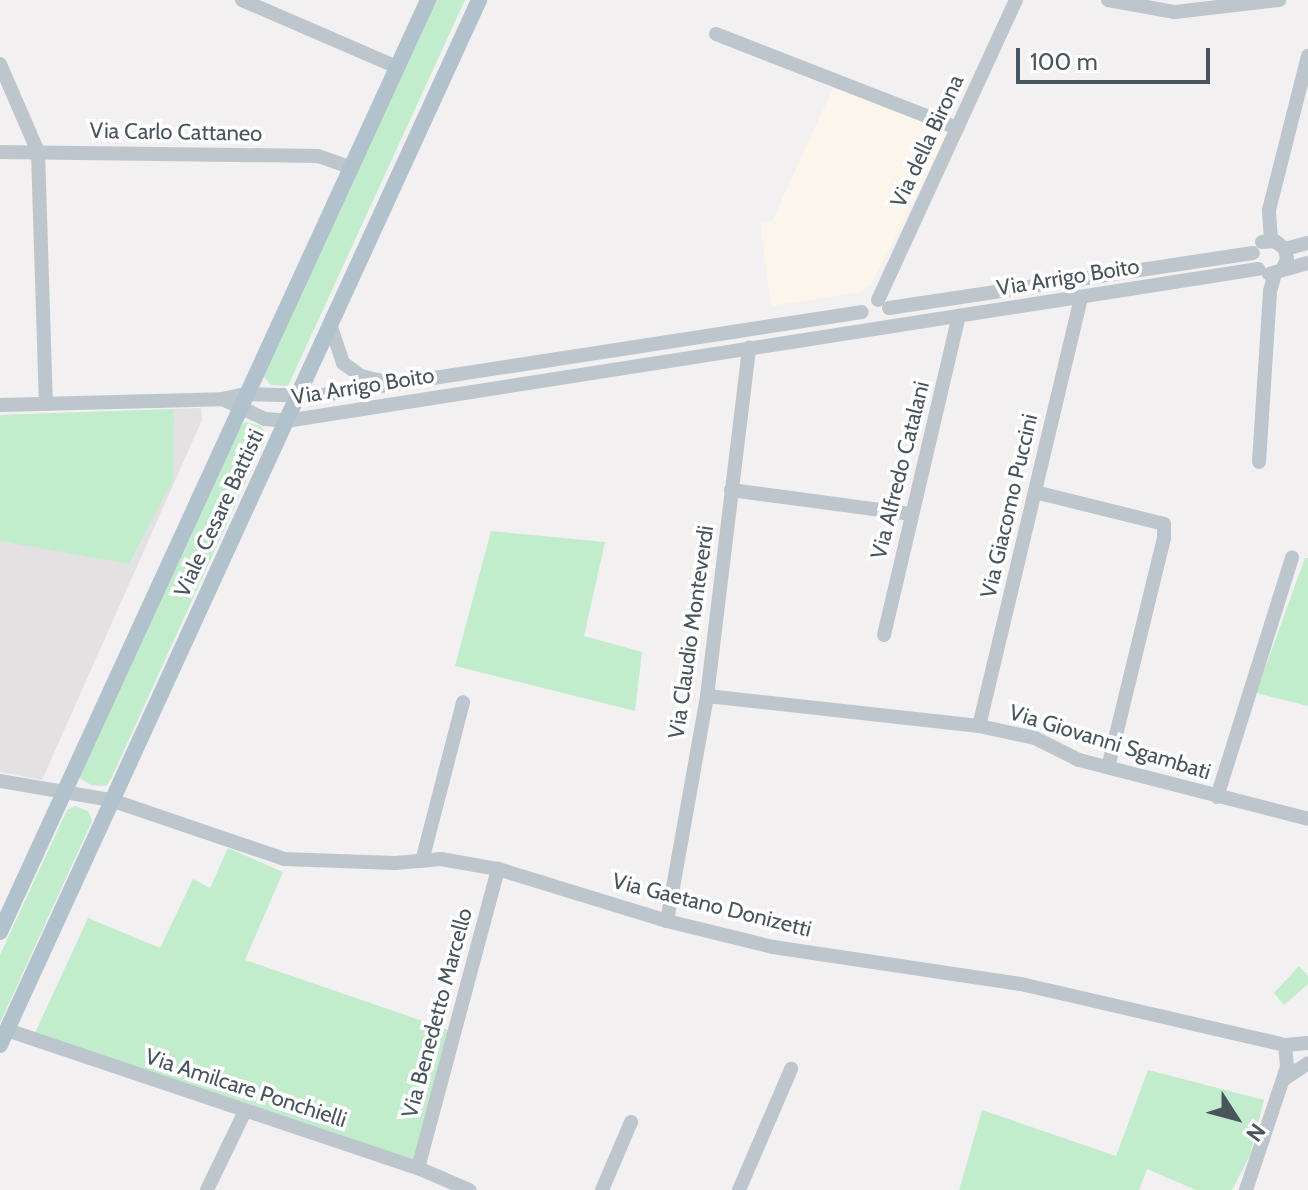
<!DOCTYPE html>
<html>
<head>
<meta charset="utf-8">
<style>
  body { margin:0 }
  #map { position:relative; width:1308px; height:1190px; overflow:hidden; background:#f2f0f0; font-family:Cabin,sans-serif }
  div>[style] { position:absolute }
  .commercial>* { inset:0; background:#fbf5eb }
  .education>* { inset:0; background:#e3e1e2 }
  .green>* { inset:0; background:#c1edcd }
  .minor>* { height:14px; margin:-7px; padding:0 7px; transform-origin:7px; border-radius:7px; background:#bcc6cc }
  .major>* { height:16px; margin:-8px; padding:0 8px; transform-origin:8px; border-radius:8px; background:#b1c2cd }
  span { translate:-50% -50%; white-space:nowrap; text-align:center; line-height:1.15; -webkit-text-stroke:7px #fff; paint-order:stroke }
  .street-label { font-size:22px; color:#49555d }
  .north { position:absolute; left:1196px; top:1078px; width:80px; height:80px; -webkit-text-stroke:6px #fff; paint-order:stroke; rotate:126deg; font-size:22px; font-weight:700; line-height:32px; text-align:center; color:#49555d }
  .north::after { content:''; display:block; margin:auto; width:28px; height:36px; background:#49555d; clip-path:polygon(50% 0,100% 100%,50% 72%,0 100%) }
  .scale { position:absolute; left:1016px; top:48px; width:194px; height:36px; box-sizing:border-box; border:4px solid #49555d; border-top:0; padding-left:10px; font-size:24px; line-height:28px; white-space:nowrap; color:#49555d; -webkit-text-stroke:6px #fff; paint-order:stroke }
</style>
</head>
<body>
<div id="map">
  <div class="commercial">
    <div style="clip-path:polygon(834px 86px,949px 133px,871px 285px,860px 292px,771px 306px,760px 222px,772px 221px)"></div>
  </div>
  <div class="education">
    <div style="clip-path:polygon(201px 408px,202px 420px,42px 780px,0 772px,0 415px)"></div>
  </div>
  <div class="green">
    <div style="clip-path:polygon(436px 0,465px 0,288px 386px,271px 385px,262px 375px)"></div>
    <div style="clip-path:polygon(174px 409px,173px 480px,129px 564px,0 541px,0 415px)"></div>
    <div style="clip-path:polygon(245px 422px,261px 426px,267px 435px,111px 779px,106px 786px,91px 785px,80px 778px,80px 773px,237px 430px)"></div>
    <div style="clip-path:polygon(491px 531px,605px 542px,584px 636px,642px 652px,635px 711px,455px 666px)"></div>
    <div style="clip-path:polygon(1305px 558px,1308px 558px,1308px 706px,1256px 693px)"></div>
    <div style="clip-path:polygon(75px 806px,88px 811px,92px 821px,0 1023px,0 955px,67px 810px)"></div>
    <div style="clip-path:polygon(228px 848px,283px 872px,245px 960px,449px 1030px,413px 1161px,35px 1033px,88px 918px,160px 948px,193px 879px,210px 888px)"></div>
    <div style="clip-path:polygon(1299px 966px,1308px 976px,1308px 984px,1284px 1005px,1274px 993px)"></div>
    <div style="clip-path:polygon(1148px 1070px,1264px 1100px,1250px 1155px,1232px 1190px,1196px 1190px,1147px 1169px,1139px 1190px,959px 1190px,982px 1110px,1116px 1156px)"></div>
  </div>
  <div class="minor">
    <div style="left:242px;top:0;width:169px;rotate:23.4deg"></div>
    <div style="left:1108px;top:0;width:68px;rotate:10.2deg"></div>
    <div style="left:1175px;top:12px;width:105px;rotate:-6.6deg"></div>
    <div style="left:716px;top:34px;width:259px;rotate:21.3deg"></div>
    <div style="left:0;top:64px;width:96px;rotate:66.6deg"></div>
    <div style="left:38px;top:152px;width:252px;rotate:88.2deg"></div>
    <div style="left:0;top:152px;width:318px;rotate:0.7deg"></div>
    <div style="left:318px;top:156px;width:34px;rotate:19deg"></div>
    <div style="left:1271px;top:240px;width:30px;rotate:-94deg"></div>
    <div style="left:1269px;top:210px;width:159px;rotate:-75.8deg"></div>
    <div style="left:1262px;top:242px;width:13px;rotate:-4deg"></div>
    <div style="left:1275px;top:241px;width:13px;rotate:39deg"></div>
    <div style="left:1285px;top:249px;width:10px;rotate:79deg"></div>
    <div style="left:1287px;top:259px;width:11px;rotate:112deg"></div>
    <div style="left:1285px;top:249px;width:24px;rotate:-15deg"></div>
    <div style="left:1269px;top:274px;width:41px;rotate:-15.8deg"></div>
    <div style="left:878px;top:300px;width:330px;rotate:-65.3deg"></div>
    <div style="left:889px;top:308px;width:368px;rotate:-8.6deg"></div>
    <div style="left:330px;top:324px;width:41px;rotate:71.6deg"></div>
    <div style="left:343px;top:363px;width:22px;rotate:36deg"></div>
    <div style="left:361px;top:376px;width:22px;rotate:13deg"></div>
    <div style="left:222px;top:399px;width:47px;rotate:24.9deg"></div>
    <div style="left:265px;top:419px;width:21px;rotate:5deg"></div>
    <div style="left:286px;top:421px;width:984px;rotate:-8.89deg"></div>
    <div style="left:0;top:405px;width:222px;rotate:-1.5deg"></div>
    <div style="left:222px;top:399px;width:25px;rotate:-12deg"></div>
    <div style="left:246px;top:394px;width:71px;rotate:1.6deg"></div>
    <div style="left:317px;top:396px;width:551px;rotate:-8.76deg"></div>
    <div style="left:1259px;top:462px;width:171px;rotate:-86.3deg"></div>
    <div style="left:1270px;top:291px;width:18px;rotate:-74deg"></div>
    <div style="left:731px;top:490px;width:182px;rotate:7.6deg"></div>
    <div style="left:1035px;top:492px;width:133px;rotate:13.9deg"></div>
    <div style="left:1164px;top:524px;width:14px;rotate:90deg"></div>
    <div style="left:1164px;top:538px;width:236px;rotate:103.7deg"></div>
    <div style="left:884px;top:635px;width:328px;rotate:-76.8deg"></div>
    <div style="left:707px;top:696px;width:274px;rotate:6.3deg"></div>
    <div style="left:979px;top:726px;width:57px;rotate:12.1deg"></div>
    <div style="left:1035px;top:738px;width:49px;rotate:26.6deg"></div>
    <div style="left:1079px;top:760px;width:236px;rotate:14.4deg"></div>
    <div style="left:979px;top:726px;width:441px;rotate:-76.6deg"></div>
    <div style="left:0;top:781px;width:113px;rotate:9.7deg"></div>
    <div style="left:111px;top:800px;width:183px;rotate:18.8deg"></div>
    <div style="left:284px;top:859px;width:111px;rotate:2.1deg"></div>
    <div style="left:395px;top:863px;width:46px;rotate:-5deg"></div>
    <div style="left:441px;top:859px;width:58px;rotate:10deg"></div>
    <div style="left:498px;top:869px;width:177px;rotate:17.1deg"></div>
    <div style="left:667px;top:921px;width:109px;rotate:13.8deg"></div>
    <div style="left:773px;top:947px;width:251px;rotate:8.5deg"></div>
    <div style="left:1021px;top:984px;width:271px;rotate:13deg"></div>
    <div style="left:1285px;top:1045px;width:23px;rotate:-5deg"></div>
    <div style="left:1217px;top:797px;width:251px;rotate:-72.6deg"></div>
    <div style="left:422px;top:861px;width:164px;rotate:-75.5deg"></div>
    <div style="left:667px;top:921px;width:229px;rotate:-79.9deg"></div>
    <div style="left:707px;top:696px;width:351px;rotate:-83.1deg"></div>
    <div style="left:7px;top:1030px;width:434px;rotate:18.6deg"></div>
    <div style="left:418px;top:1168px;width:56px;rotate:23.3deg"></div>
    <div style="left:1283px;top:1080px;width:30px;rotate:-34deg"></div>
    <div style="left:418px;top:1168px;width:310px;rotate:-75deg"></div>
    <div style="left:207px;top:1190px;width:88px;rotate:-64.3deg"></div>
    <div style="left:602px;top:1190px;width:74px;rotate:-66.9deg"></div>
    <div style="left:739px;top:1190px;width:132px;rotate:-66.7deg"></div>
    <div style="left:1246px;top:1190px;width:130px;rotate:-71.6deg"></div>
    <div style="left:1287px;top:1067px;width:22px;rotate:-95deg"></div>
  </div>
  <div class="major">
    <div style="left:0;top:932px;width:1026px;rotate:-65.33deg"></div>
    <div style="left:0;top:1045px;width:1150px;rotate:-65.37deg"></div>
  </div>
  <div class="street-label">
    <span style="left:176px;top:132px;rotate:1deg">Via Carlo Cattaneo</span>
    <span style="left:927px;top:141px;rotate:-65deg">Via della Birona</span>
    <span style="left:1068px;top:277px;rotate:-9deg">Via Arrigo Boito</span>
    <span style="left:363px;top:386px;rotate:-9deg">Via Arrigo Boito</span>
    <span style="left:900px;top:470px;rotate:-76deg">Via Alfredo Catalani</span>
    <span style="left:1009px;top:506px;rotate:-77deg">Via Giacomo Puccini</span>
    <span style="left:219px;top:513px;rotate:-65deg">Viale Cesare Battisti</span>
    <span style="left:691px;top:632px;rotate:-82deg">Via Claudio Monteverdi</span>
    <span style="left:1110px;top:742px;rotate:17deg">Via Giovanni Sgambati</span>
    <span style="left:712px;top:905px;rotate:14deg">Via Gaetano Donizetti</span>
    <span style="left:437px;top:1013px;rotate:-75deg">Via Benedetto Marcello</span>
    <span style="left:246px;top:1088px;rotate:18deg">Via Amilcare Ponchielli</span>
  </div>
  <div class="north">N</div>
  <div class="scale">100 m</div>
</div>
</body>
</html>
